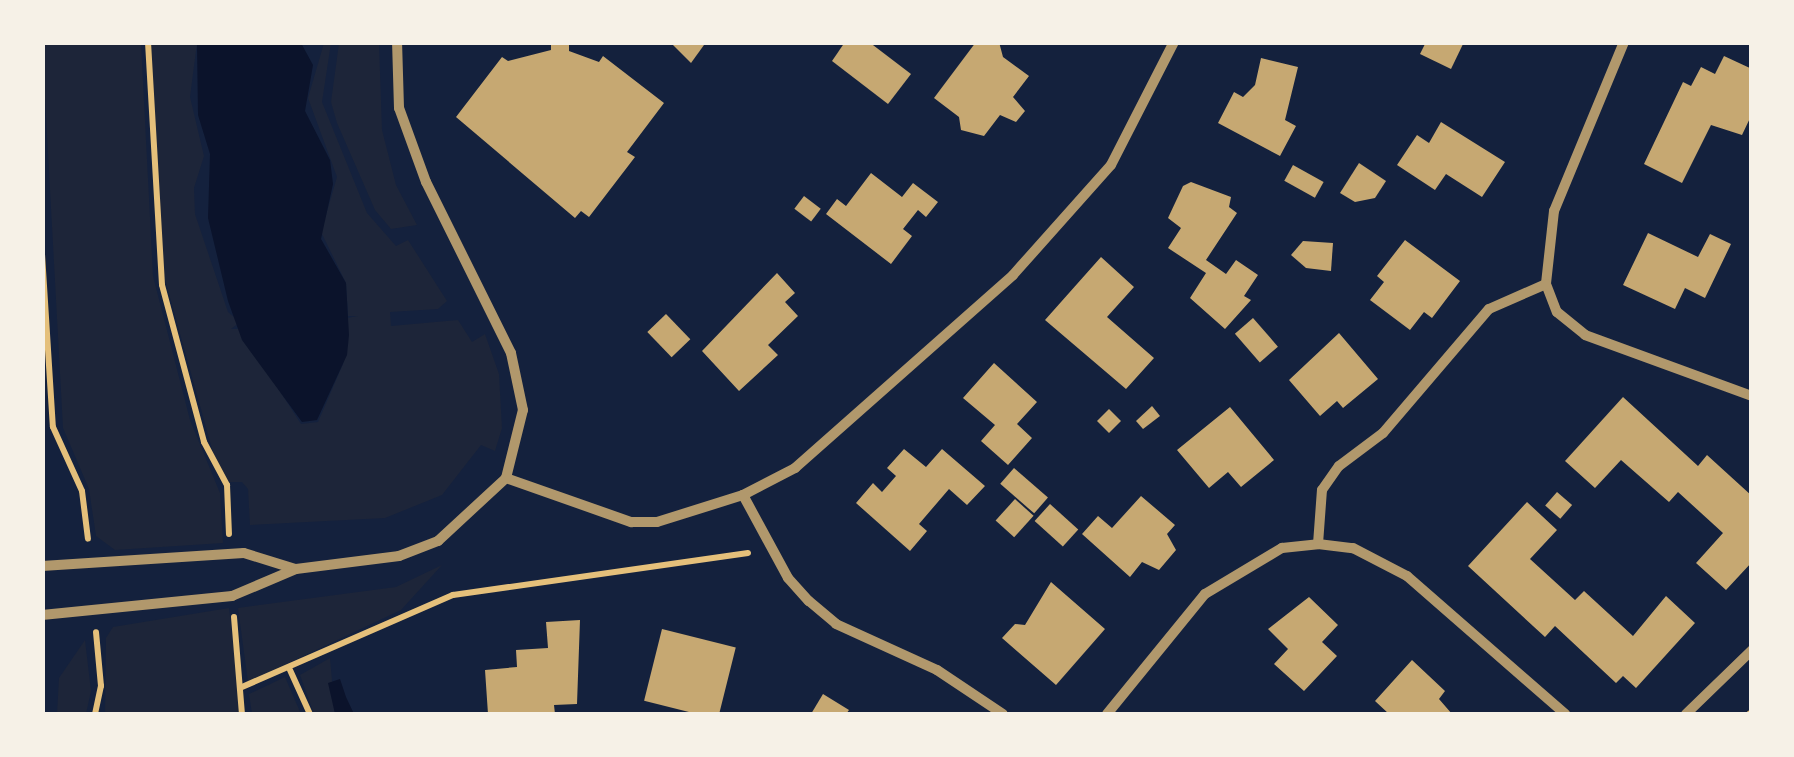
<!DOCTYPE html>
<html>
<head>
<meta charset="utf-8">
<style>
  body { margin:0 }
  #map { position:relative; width:1794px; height:757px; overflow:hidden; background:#14213d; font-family:Raleway,sans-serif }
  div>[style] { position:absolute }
  .green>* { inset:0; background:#1d2539 }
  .water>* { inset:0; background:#0b132b }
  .building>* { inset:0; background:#c6a872; transform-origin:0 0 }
  .path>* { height:6px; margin:-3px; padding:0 3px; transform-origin:3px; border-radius:3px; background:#e5c07b }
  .minor>* { height:10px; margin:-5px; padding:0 5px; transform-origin:5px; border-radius:5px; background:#b1986c }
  span { translate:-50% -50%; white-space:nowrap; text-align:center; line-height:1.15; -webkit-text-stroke:10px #f6f1e7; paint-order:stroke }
  .frame { position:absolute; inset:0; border:45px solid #f6f1e7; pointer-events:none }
</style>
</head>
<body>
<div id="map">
  <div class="green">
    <div style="clip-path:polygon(42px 43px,141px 43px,153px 276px,190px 420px,220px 493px,223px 543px,115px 550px,96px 536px,89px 489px,63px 428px)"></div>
    <div style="clip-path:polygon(150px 43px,197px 43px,190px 97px,204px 156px,194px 188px,195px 214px,228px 312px,240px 322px,231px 329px,240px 329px,301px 424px,318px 422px,343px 364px,347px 318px,358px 316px,348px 316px,346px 283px,321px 232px,337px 177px,308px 98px,324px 43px,331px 43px,322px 102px,367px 213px,396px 246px,408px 240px,447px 301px,438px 309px,390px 312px,391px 326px,458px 320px,472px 342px,485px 334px,499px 374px,502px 428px,495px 451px,481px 445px,442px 495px,385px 518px,250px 525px,248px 489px,242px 482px,228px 482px,214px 456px,164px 276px)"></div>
    <div style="clip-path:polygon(339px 43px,379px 43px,382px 130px,396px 185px,417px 225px,391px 229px,375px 210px,337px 123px,331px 102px)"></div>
    <div style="clip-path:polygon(442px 565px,401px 610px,248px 682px,238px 608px,396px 587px)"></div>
    <div style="clip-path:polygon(229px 608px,241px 714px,105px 714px,106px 638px,113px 627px)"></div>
    <div style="clip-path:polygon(85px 640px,91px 691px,86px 714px,57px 714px,59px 678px)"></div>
    <div style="clip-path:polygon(330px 658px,335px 714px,314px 714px,300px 675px)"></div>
    <div style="clip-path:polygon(285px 677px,301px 714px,252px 714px,249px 694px)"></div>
  </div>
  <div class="water">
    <div style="clip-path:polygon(197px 43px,301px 43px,313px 65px,305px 111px,330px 160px,333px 184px,321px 239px,346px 283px,349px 335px,347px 355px,317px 420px,302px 422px,242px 340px,228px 301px,208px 218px,210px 154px,198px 115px)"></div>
    <div style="clip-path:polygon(340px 679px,346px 697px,354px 714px,335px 714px,328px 683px)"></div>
  </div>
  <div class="building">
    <div style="clip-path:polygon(670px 42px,701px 42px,704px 45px,691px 63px)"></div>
    <div style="clip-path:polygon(845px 42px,869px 42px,911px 74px,888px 104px,832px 61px)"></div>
    <div style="clip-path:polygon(976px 42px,999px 42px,1003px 57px,1029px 76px,1013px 97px,1025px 111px,1016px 122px,1000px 115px,984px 136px,961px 130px,959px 117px,934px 98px)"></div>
    <div style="clip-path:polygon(1426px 42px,1464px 42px,1451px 69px,1420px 54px)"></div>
    <div style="clip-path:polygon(551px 44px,569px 45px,569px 51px,599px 62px,603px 56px,664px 103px,627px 152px,635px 157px,589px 217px,581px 211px,575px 218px,456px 117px,502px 57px,508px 61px,551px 50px)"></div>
    <div style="clip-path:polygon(1724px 56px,1752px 69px,1752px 114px,1742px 135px,1711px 125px,1682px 183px,1644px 164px,1683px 82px,1691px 86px,1701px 67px,1715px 74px)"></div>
    <div style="clip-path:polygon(1261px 58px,1298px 67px,1285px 120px,1296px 126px,1280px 156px,1218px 123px,1234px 92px,1243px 97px,1255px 85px)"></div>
    <div style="clip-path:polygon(1441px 122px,1505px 162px,1482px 197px,1446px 174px,1435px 190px,1397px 165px,1417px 135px,1429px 143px)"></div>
    <div style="clip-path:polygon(1359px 163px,1386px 181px,1375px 198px,1355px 202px,1340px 193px)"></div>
    <div style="left:1293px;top:165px;width:35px;height:18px;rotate:29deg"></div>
    <div style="clip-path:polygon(871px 173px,902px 197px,913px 183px,938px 202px,926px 217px,918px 210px,903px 229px,912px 236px,891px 264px,826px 214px,837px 199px,846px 206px)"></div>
    <div style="clip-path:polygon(1191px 182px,1231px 197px,1229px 207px,1237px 213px,1206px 260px,1226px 274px,1236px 260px,1258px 275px,1244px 296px,1251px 300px,1225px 329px,1190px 298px,1206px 273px,1168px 248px,1181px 228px,1168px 218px,1183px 186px)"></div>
    <div style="left:804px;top:196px;width:21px;height:16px;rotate:37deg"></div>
    <div style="clip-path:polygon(1648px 233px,1698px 257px,1710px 234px,1731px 244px,1705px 298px,1685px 288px,1675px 309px,1623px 285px)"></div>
    <div style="clip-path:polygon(1405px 240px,1460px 281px,1432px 318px,1424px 312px,1410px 330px,1370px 300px,1384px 282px,1377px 276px)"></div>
    <div style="clip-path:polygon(1303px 241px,1333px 243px,1331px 271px,1306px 268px,1291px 255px)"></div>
    <div style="clip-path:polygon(1101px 257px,1134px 287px,1107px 317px,1154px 358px,1126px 389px,1045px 320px)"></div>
    <div style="clip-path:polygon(777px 273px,795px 293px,785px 302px,798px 316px,768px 345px,778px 355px,739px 391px,702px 351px)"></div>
    <div style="left:666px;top:314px;width:35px;height:26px;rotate:46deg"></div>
    <div style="left:1253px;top:318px;width:38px;height:24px;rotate:49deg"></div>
    <div style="clip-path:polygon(1339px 333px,1378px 379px,1343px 408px,1337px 401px,1320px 416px,1289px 380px)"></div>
    <div style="clip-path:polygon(994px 363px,1037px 402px,1017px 424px,1032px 438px,1008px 465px,981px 441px,995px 425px,963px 398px)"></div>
    <div style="clip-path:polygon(1623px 397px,1698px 466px,1707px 455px,1752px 496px,1752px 562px,1726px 590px,1696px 563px,1723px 533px,1678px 492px,1669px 502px,1621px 460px,1595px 488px,1565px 461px)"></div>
    <div style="clip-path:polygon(1152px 406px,1160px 416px,1143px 429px,1136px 421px)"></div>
    <div style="clip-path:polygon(1230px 407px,1274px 460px,1241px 487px,1228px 472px,1209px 488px,1177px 450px)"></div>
    <div style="left:1109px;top:409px;width:17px;height:17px;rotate:45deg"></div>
    <div style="clip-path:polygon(904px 449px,926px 467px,942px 449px,985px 486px,967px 505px,949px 489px,919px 524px,927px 531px,910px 551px,856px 503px,873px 483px,882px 492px,896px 476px,887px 468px)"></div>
    <div style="left:1014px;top:468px;width:45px;height:21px;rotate:41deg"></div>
    <div style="left:1557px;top:492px;width:20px;height:18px;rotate:41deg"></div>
    <div style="clip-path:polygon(1141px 496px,1175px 525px,1167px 534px,1176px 550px,1159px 570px,1142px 562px,1130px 577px,1082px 534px,1098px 516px,1112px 528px)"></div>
    <div style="left:1015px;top:499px;width:25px;height:29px;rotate:42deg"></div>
    <div style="clip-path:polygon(1527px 502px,1557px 530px,1530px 559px,1575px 600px,1584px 591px,1633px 636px,1666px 596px,1695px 623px,1636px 688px,1623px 676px,1616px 683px,1555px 626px,1545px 637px,1468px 566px)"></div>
    <div style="left:1050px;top:504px;width:38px;height:23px;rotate:42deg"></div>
    <div style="clip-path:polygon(1051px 582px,1105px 629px,1056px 685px,1002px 638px,1015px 624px,1025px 625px)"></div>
    <div style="clip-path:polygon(1309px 597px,1338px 625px,1322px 642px,1337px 656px,1304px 691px,1274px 664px,1288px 649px,1268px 629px)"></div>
    <div style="clip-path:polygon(580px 620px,577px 704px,554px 705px,555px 714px,488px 714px,485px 670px,517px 667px,516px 650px,548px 648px,546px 622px)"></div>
    <div style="left:662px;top:629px;width:76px;height:74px;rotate:14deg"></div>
    <div style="clip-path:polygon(1412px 660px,1445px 691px,1439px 699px,1452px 714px,1389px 714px,1375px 701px)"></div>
    <div style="clip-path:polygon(823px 694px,849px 710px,846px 714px,811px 714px)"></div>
  </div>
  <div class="path">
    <div style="left:148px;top:42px;width:243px;rotate:86.7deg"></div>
    <div style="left:162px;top:285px;width:163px;rotate:75deg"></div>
    <div style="left:204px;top:442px;width:49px;rotate:61.9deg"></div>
    <div style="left:227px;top:485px;width:49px;rotate:87.7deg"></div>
    <div style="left:42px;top:254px;width:173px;rotate:86.4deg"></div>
    <div style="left:53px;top:427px;width:70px;rotate:65.6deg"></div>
    <div style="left:82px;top:491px;width:48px;rotate:82.9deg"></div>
    <div style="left:234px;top:617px;width:97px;rotate:85.3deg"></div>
    <div style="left:290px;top:670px;width:48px;rotate:65.6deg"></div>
    <div style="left:242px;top:687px;width:230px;rotate:-23.6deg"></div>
    <div style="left:453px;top:595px;width:298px;rotate:-8.1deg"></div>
    <div style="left:95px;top:714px;width:29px;rotate:-78deg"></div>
    <div style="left:101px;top:686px;width:54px;rotate:-95.3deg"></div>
    <div style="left:1749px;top:714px;width:4px;rotate:-34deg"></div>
  </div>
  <div class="minor">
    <div style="left:1624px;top:42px;width:183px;rotate:112.5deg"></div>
    <div style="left:1554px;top:211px;width:73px;rotate:96.3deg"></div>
    <div style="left:1546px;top:284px;width:30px;rotate:69deg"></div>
    <div style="left:1557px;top:312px;width:36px;rotate:39deg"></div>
    <div style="left:1585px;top:335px;width:178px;rotate:20.1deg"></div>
    <div style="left:506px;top:478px;width:133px;rotate:19.4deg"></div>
    <div style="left:631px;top:522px;width:26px"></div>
    <div style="left:657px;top:522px;width:90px;rotate:-17.4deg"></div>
    <div style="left:743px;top:495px;width:94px;rotate:61.5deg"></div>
    <div style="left:788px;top:578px;width:31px;rotate:48deg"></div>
    <div style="left:809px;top:601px;width:35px;rotate:40deg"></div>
    <div style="left:836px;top:624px;width:111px;rotate:24.5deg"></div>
    <div style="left:937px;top:670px;width:79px;rotate:33.7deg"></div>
    <div style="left:743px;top:495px;width:59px;rotate:-27.4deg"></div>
    <div style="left:795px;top:468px;width:291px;rotate:-41.5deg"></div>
    <div style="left:1013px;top:275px;width:147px;rotate:-48.3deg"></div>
    <div style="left:1111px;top:165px;width:138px;rotate:-62.9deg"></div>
    <div style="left:1318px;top:544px;width:54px;rotate:-85.8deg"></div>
    <div style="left:1322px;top:490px;width:29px;rotate:-55deg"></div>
    <div style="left:1339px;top:466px;width:55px;rotate:-36.9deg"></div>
    <div style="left:1383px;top:433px;width:163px;rotate:-49.5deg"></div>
    <div style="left:1489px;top:309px;width:62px;rotate:-23.7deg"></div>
    <div style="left:42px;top:566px;width:202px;rotate:-3.7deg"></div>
    <div style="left:244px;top:553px;width:53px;rotate:17.4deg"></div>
    <div style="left:42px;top:615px;width:191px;rotate:-5.7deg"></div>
    <div style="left:232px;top:596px;width:69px;rotate:-22.9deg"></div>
    <div style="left:296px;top:569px;width:104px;rotate:-7.2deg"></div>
    <div style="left:399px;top:556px;width:42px;rotate:-21deg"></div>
    <div style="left:438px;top:541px;width:93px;rotate:-42.8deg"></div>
    <div style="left:506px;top:478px;width:70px;rotate:-76deg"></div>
    <div style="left:523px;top:410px;width:58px;rotate:-101.9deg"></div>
    <div style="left:511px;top:353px;width:191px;rotate:-116.4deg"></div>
    <div style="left:426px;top:182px;width:79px;rotate:-110deg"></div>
    <div style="left:399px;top:108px;width:66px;rotate:-91.7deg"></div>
    <div style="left:1107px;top:714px;width:155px;rotate:-50.8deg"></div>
    <div style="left:1205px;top:594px;width:90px;rotate:-30.9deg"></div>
    <div style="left:1282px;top:548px;width:36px;rotate:-6deg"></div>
    <div style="left:1318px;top:544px;width:35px;rotate:7deg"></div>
    <div style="left:1353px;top:548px;width:61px;rotate:27.4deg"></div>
    <div style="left:1407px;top:576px;width:210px;rotate:41.1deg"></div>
    <div style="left:1686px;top:714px;width:92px;rotate:-44.1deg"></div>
  </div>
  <div class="frame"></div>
</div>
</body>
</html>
